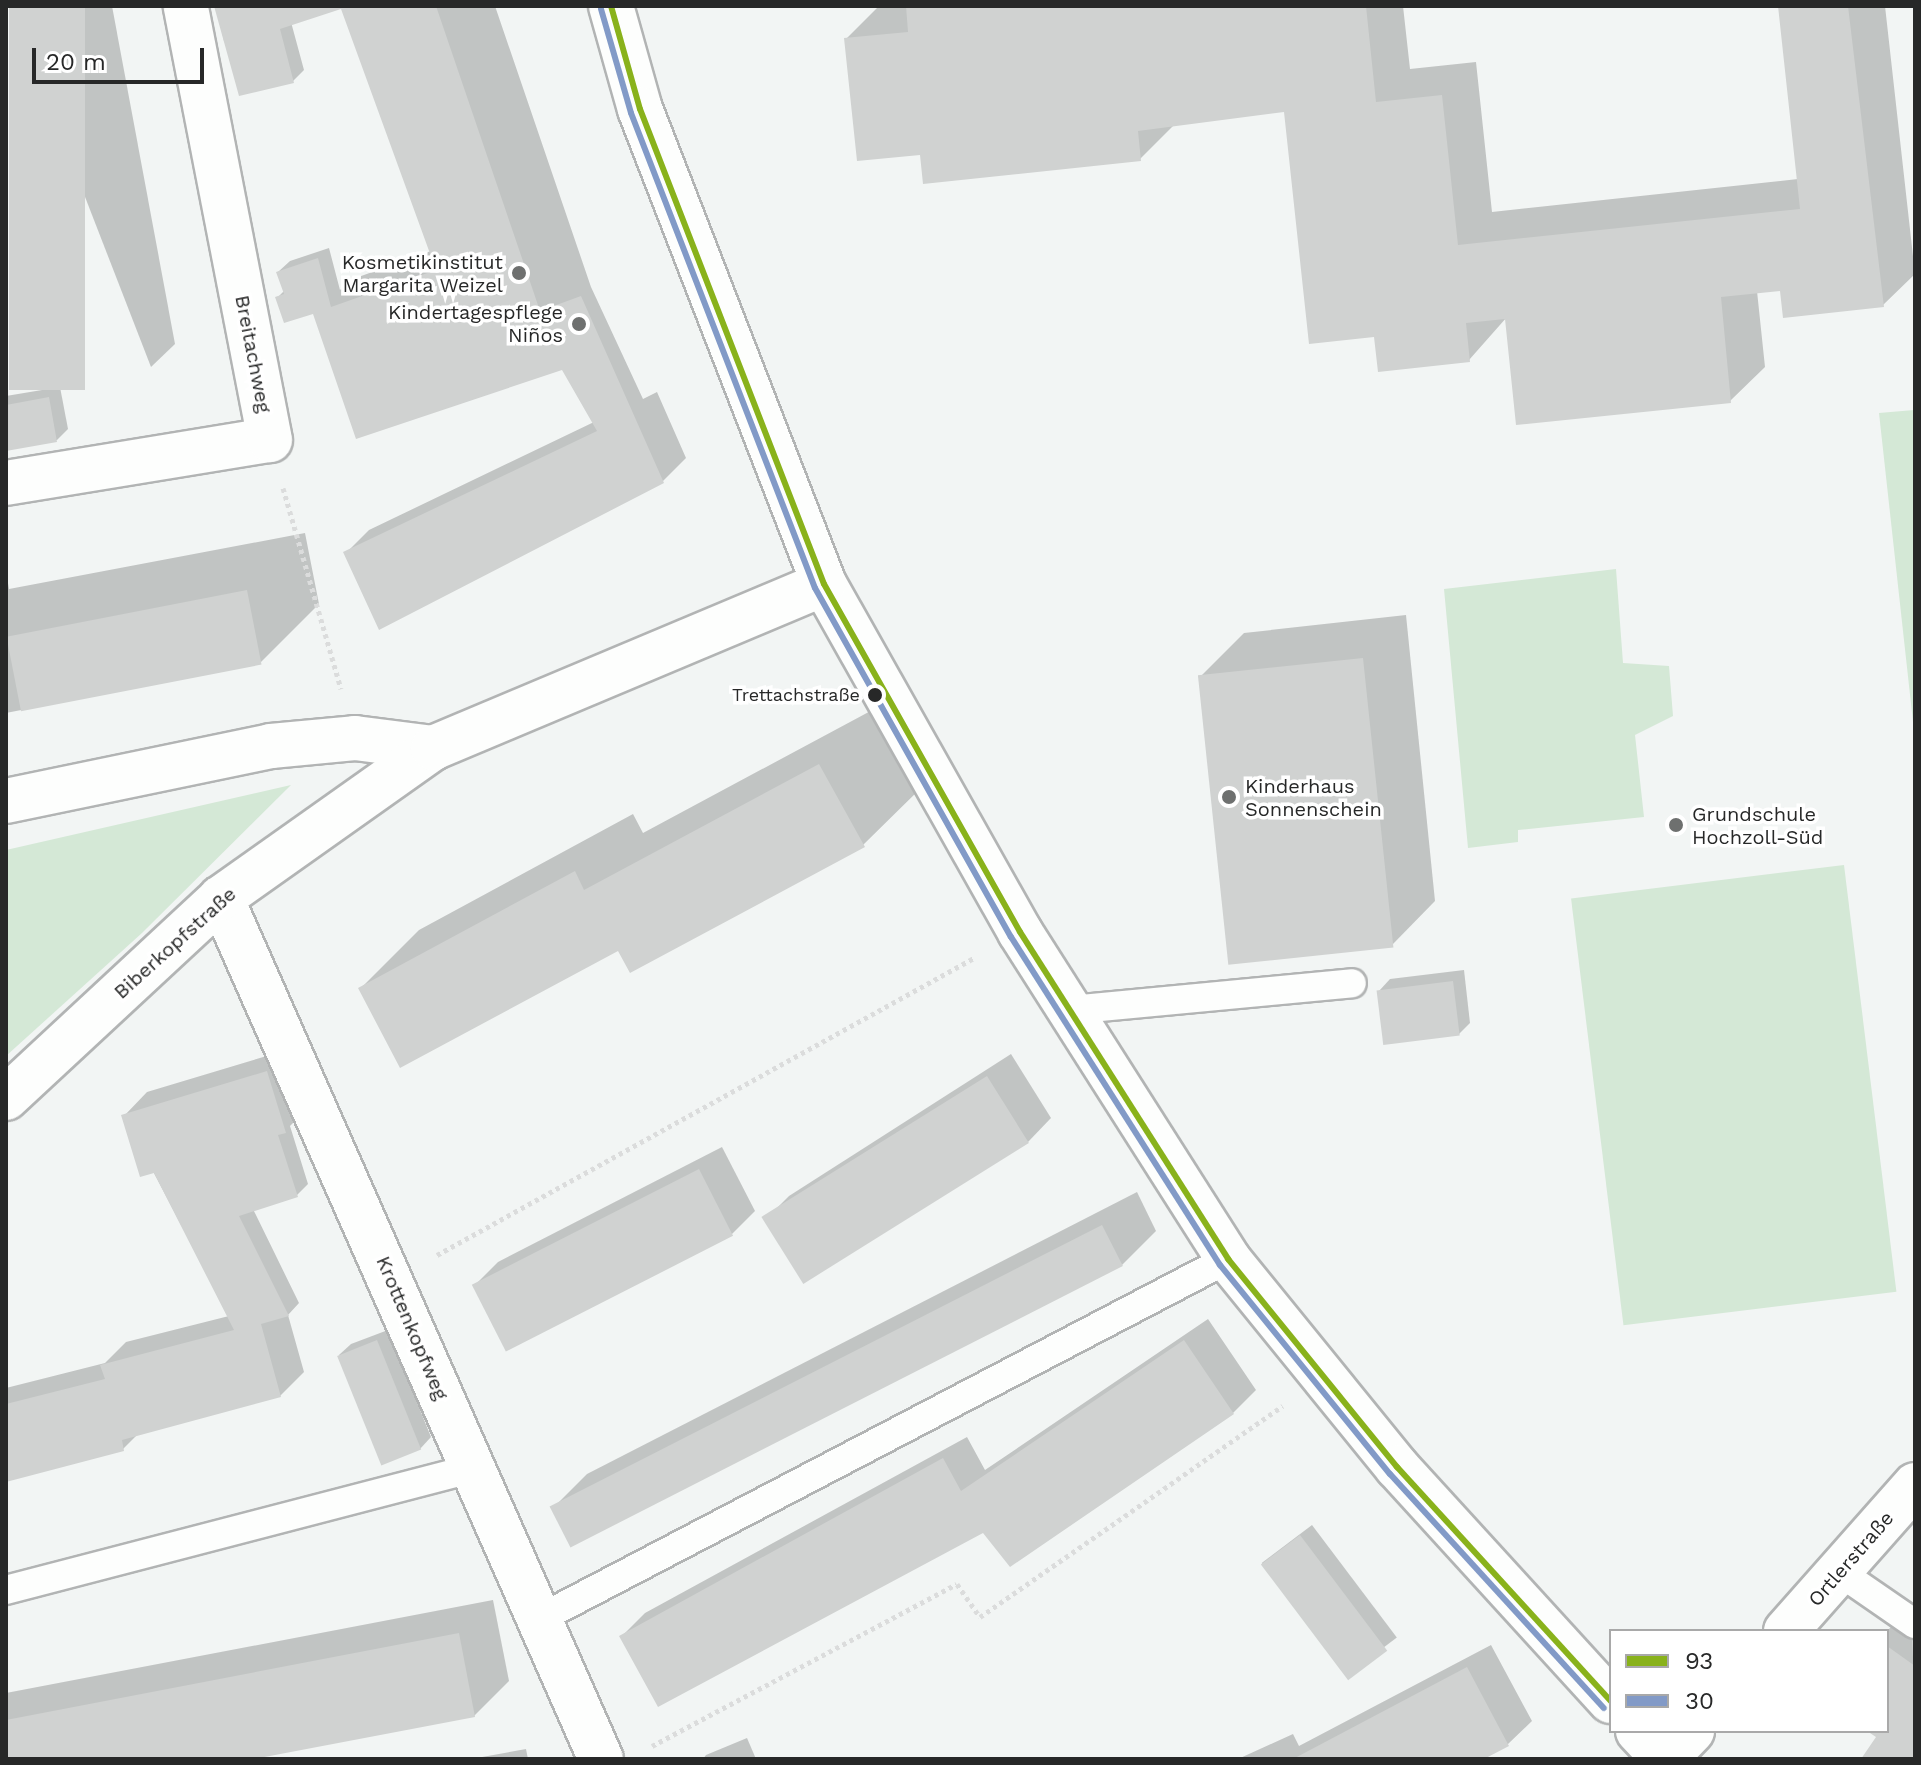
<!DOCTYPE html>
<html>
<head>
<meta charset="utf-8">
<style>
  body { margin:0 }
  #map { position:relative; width:1921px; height:1765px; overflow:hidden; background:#f2f5f4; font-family:"Work Sans",sans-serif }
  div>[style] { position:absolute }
  .green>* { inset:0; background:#d4e8d6; transform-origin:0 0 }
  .shadow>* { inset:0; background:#0003; transform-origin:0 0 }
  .building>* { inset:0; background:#d0d2d1; transform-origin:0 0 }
  .path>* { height:5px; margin-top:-2.5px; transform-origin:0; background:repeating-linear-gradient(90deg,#dbdcdc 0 4px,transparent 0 8px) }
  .roads { filter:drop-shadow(2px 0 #b2b4b4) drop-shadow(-2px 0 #b2b4b4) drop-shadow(0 2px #b2b4b4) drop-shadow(0 -2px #b2b4b4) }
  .service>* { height:28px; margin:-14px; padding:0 14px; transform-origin:14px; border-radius:14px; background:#fdfefd }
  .minor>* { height:44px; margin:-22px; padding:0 22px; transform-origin:22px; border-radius:22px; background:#fdfefd }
  .bus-1>* { height:6px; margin:-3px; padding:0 3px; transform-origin:3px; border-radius:3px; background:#89b21b }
  .bus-2>* { height:6px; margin:-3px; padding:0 3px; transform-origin:3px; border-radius:3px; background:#829ac7 }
  .dots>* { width:22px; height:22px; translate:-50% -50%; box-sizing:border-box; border:4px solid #fff; border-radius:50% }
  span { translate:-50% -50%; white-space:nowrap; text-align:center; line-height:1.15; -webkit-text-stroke:7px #fff; paint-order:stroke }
  .bus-label { font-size:18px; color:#272828 }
  .right { translate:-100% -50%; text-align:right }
  .poi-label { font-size:20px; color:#272828 }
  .left { translate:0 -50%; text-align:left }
  .street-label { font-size:20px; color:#272828 }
  .frame { position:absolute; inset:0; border:8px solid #272828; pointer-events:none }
  .legend { position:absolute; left:1609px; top:1629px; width:280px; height:104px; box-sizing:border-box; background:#fff; border:2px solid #a9a9a9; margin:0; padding:10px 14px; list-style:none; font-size:24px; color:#272828 }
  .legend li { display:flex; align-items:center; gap:16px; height:40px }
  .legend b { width:40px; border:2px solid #a9a9a9 }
  .scale { position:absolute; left:32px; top:48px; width:172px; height:36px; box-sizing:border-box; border:4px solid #272828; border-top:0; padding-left:10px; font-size:24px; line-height:28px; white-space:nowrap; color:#272828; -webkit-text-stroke:6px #fff; paint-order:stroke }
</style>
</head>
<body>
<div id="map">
  <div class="green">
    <div style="clip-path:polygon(1914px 410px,1915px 415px,1915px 740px,1879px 413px)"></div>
    <div style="clip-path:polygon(1616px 569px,1623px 663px,1669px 666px,1673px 716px,1635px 735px,1644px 817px,1518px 830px,1518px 842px,1468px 848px,1444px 589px)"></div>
    <div style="clip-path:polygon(291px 785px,142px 933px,6px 1056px,6px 850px)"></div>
    <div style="left:1844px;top:865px;width:430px;height:275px;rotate:83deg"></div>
  </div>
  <div class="shadow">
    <div style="clip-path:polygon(11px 6px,112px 6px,175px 344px,151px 367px)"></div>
    <div style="clip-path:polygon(216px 6px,495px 6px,591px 287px,643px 399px,657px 392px,686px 458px,663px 481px,346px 553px,369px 530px,594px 422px,562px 368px,358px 437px,316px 314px,277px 298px,285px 290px,278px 272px,290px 261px,329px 248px,340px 290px,350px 280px,431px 251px,342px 7px,291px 22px,304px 70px,293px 81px,233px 39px,224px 41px)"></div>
    <div style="clip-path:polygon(879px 6px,1403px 6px,1410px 69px,1476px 62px,1492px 212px,1798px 179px,1780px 6px,1885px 6px,1915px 274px,1883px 305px,1782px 288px,1757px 291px,1765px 367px,1730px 401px,1507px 317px,1469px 360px,1376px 335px,1285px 110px,1175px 124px,1140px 159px,922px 152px,846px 39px)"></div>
    <div style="clip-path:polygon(60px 387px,68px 429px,57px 440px,6px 449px,6px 396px)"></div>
    <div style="clip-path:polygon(305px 533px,319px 604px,260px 663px,6px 713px,6px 571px,9px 589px)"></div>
    <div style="clip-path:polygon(1406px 615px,1435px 901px,1392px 945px,1200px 677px,1244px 633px)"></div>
    <div style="clip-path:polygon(878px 707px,922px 787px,863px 845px,361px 988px,419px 930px,633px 814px,643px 833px)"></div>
    <div style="clip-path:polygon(1464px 970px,1470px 1023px,1459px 1034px,1379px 991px,1390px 979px)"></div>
    <div style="clip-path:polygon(290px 1049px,308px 1108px,290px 1126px,308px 1184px,297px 1195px,253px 1209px,299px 1303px,288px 1315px,304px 1372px,280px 1396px,139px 1433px,123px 1449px,6px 1480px,6px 1388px,105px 1363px,126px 1342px,229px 1316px,124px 1116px,147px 1092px)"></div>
    <div style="clip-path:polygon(1011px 1054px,1051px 1118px,1028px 1142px,765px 1220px,789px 1196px)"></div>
    <div style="clip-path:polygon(722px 1147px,755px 1211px,732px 1234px,475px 1285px,498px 1262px)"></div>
    <div style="clip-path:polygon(1137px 1192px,1156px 1231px,1122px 1265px,552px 1509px,587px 1474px)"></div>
    <div style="clip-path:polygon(1208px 1319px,1256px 1390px,1233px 1413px,984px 1530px,622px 1636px,645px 1613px,967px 1437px,985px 1470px)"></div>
    <div style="clip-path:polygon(388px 1330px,431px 1437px,420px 1449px,339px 1355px,351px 1344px)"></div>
    <div style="left:1312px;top:1525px;width:141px;height:63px;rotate:53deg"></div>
    <div style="clip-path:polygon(493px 1600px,509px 1681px,474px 1716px,246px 1759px,6px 1759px,6px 1693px)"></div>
    <div style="clip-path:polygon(1912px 1606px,1915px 1759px,1863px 1759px,1879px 1737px,1871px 1731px,1887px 1731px,1887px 1631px)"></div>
    <div style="clip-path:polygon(1491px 1645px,1532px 1721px,1508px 1744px,1480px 1759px,1238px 1759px,1293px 1734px,1299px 1746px)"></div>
    <div style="clip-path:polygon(747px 1738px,756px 1759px,703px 1759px,706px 1755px)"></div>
    <div style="clip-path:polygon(526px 1749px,528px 1759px,471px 1759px)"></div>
  </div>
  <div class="building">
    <div style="left:9px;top:6px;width:76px;height:384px"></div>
    <div style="clip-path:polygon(214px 6px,436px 6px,540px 311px,581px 296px,664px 483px,379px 630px,343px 552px,597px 431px,562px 370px,356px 439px,313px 314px,284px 323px,275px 297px,284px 294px,276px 272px,318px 258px,331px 307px,436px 270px,341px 9px,280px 29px,294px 83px,239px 96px)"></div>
    <div style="clip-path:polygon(906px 6px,1366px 6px,1376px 102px,1442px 95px,1458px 245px,1800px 209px,1778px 6px,1848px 6px,1884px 307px,1783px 318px,1780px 291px,1721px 297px,1731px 403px,1516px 425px,1505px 319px,1466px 323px,1470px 362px,1378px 372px,1374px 337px,1309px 344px,1284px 112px,1138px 131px,1141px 161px,923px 184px,920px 155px,857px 161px,844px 38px,908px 32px)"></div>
    <div style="clip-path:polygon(49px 397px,57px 442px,6px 451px,6px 405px)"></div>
    <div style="left:247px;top:590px;width:76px;height:245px;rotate:79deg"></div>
    <div style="left:1363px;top:658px;width:291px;height:166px;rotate:84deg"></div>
    <div style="clip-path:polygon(819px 764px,865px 847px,630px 973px,618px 951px,400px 1068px,358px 988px,575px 871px,584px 890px)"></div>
    <div style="left:1453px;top:981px;width:55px;height:77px;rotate:83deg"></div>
    <div style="clip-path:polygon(267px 1071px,286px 1133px,278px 1135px,298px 1197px,239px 1216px,289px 1316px,261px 1324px,281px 1397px,122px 1440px,124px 1451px,6px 1482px,6px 1404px,105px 1379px,100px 1365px,234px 1330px,154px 1173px,140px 1177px,121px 1115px)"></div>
    <div style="left:987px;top:1076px;width:79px;height:266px;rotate:58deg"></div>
    <div style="left:699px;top:1169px;width:75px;height:255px;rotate:63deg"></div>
    <div style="left:1102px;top:1225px;width:46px;height:620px;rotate:63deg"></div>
    <div style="left:377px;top:1340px;width:118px;height:43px;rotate:68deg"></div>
    <div style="clip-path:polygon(1184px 1340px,1234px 1414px,1010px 1567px,983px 1533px,658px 1707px,619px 1636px,943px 1458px,961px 1491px)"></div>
    <div style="left:1300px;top:1535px;width:145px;height:49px;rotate:53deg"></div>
    <div style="clip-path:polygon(459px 1633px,475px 1717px,254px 1759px,6px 1759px,6px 1720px)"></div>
    <div style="clip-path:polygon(1887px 1646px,1915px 1666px,1915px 1759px,1861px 1759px,1876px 1737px,1867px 1731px,1887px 1731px)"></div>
    <div style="clip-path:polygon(1467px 1667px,1509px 1746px,1484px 1759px,1293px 1759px)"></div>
  </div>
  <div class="path">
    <div style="left:283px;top:488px;width:209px;rotate:73.9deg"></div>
    <div style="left:437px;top:1255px;width:614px;rotate:-28.95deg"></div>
    <div style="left:652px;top:1746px;width:345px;rotate:-28deg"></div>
    <div style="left:957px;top:1584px;width:40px;rotate:55.1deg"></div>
    <div style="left:980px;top:1617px;width:369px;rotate:-34.9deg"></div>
  </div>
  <div class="roads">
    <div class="service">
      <div style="left:1069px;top:1010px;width:284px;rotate:-5.4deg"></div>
      <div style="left:1841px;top:1573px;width:90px;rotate:34.6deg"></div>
      <div style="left:6px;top:1590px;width:481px;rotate:-14.6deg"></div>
      <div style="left:539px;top:1619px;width:777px;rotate:-27.59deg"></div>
    </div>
    <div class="minor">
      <div style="left:611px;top:6px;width:107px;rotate:74.3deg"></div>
      <div style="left:640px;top:109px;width:509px;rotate:68.83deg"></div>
      <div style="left:824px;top:584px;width:399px;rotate:60.6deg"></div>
      <div style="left:1020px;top:932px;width:388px;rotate:57.5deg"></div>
      <div style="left:1228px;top:1259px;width:268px;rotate:50.9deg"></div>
      <div style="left:1397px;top:1467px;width:317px;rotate:47.6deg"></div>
      <div style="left:6px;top:483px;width:267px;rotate:-9.3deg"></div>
      <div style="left:270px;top:440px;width:442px;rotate:-101deg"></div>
      <div style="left:6px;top:801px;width:271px;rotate:-11.7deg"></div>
      <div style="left:271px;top:746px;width:84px;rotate:-5.4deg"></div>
      <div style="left:355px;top:738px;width:79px;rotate:7.3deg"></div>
      <div style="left:221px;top:898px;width:941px;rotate:66.19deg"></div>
      <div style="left:6px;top:1098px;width:294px;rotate:-42.9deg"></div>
      <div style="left:221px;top:898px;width:260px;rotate:-35.3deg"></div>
      <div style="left:433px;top:748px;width:424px;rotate:-22.8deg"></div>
      <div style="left:1786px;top:1631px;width:195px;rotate:-48.5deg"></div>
      <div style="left:1638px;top:1731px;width:38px;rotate:47deg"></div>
      <div style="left:1665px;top:1759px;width:39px;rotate:-46deg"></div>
    </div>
  </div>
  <div class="bus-1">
    <div style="left:611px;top:6px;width:107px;rotate:74.3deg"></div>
    <div style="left:640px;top:109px;width:509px;rotate:68.83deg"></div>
    <div style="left:824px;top:584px;width:399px;rotate:60.6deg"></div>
    <div style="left:1020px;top:932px;width:388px;rotate:57.5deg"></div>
    <div style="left:1228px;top:1259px;width:268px;rotate:50.9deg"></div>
    <div style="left:1397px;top:1467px;width:317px;rotate:47.6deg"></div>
  </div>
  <div class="bus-2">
    <div style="left:601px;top:9px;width:108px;rotate:73.9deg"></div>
    <div style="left:631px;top:113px;width:509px;rotate:68.83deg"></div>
    <div style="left:815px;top:588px;width:400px;rotate:60.7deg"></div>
    <div style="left:1011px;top:937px;width:389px;rotate:57.5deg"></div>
    <div style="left:1220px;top:1265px;width:269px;rotate:50.9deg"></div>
    <div style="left:1390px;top:1474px;width:317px;rotate:47.6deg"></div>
  </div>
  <div class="dots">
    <div style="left:519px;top:273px;background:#6e706f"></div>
    <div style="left:579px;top:324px;background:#6e706f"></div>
    <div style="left:875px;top:695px;background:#272828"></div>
    <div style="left:1229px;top:797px;background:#6e706f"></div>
    <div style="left:1676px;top:825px;background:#6e706f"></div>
  </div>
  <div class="bus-label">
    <span class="right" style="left:860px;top:695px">Trettachstraße</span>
  </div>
  <div class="poi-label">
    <span class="right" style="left:503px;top:274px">Kosmetikinstitut<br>Margarita Weizel</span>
    <span class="right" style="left:563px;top:324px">Kindertagespflege<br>Niños</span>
    <span class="left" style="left:1245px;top:798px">Kinderhaus<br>Sonnenschein</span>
    <span class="left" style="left:1692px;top:826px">Grundschule<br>Hochzoll-Süd</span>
  </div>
  <div class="street-label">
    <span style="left:253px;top:354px;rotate:79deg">Breitachweg</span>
    <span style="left:175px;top:943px;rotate:-42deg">Biberkopfstraße</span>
    <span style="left:412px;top:1328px;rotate:67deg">Krottenkopfweg</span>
    <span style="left:1851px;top:1559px;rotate:-49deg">Ortlerstraße</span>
  </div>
  <div class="frame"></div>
  <ul class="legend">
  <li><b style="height:10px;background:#89b21b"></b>93</li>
  <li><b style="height:10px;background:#829ac7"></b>30</li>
  </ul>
  <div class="scale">20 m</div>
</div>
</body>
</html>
